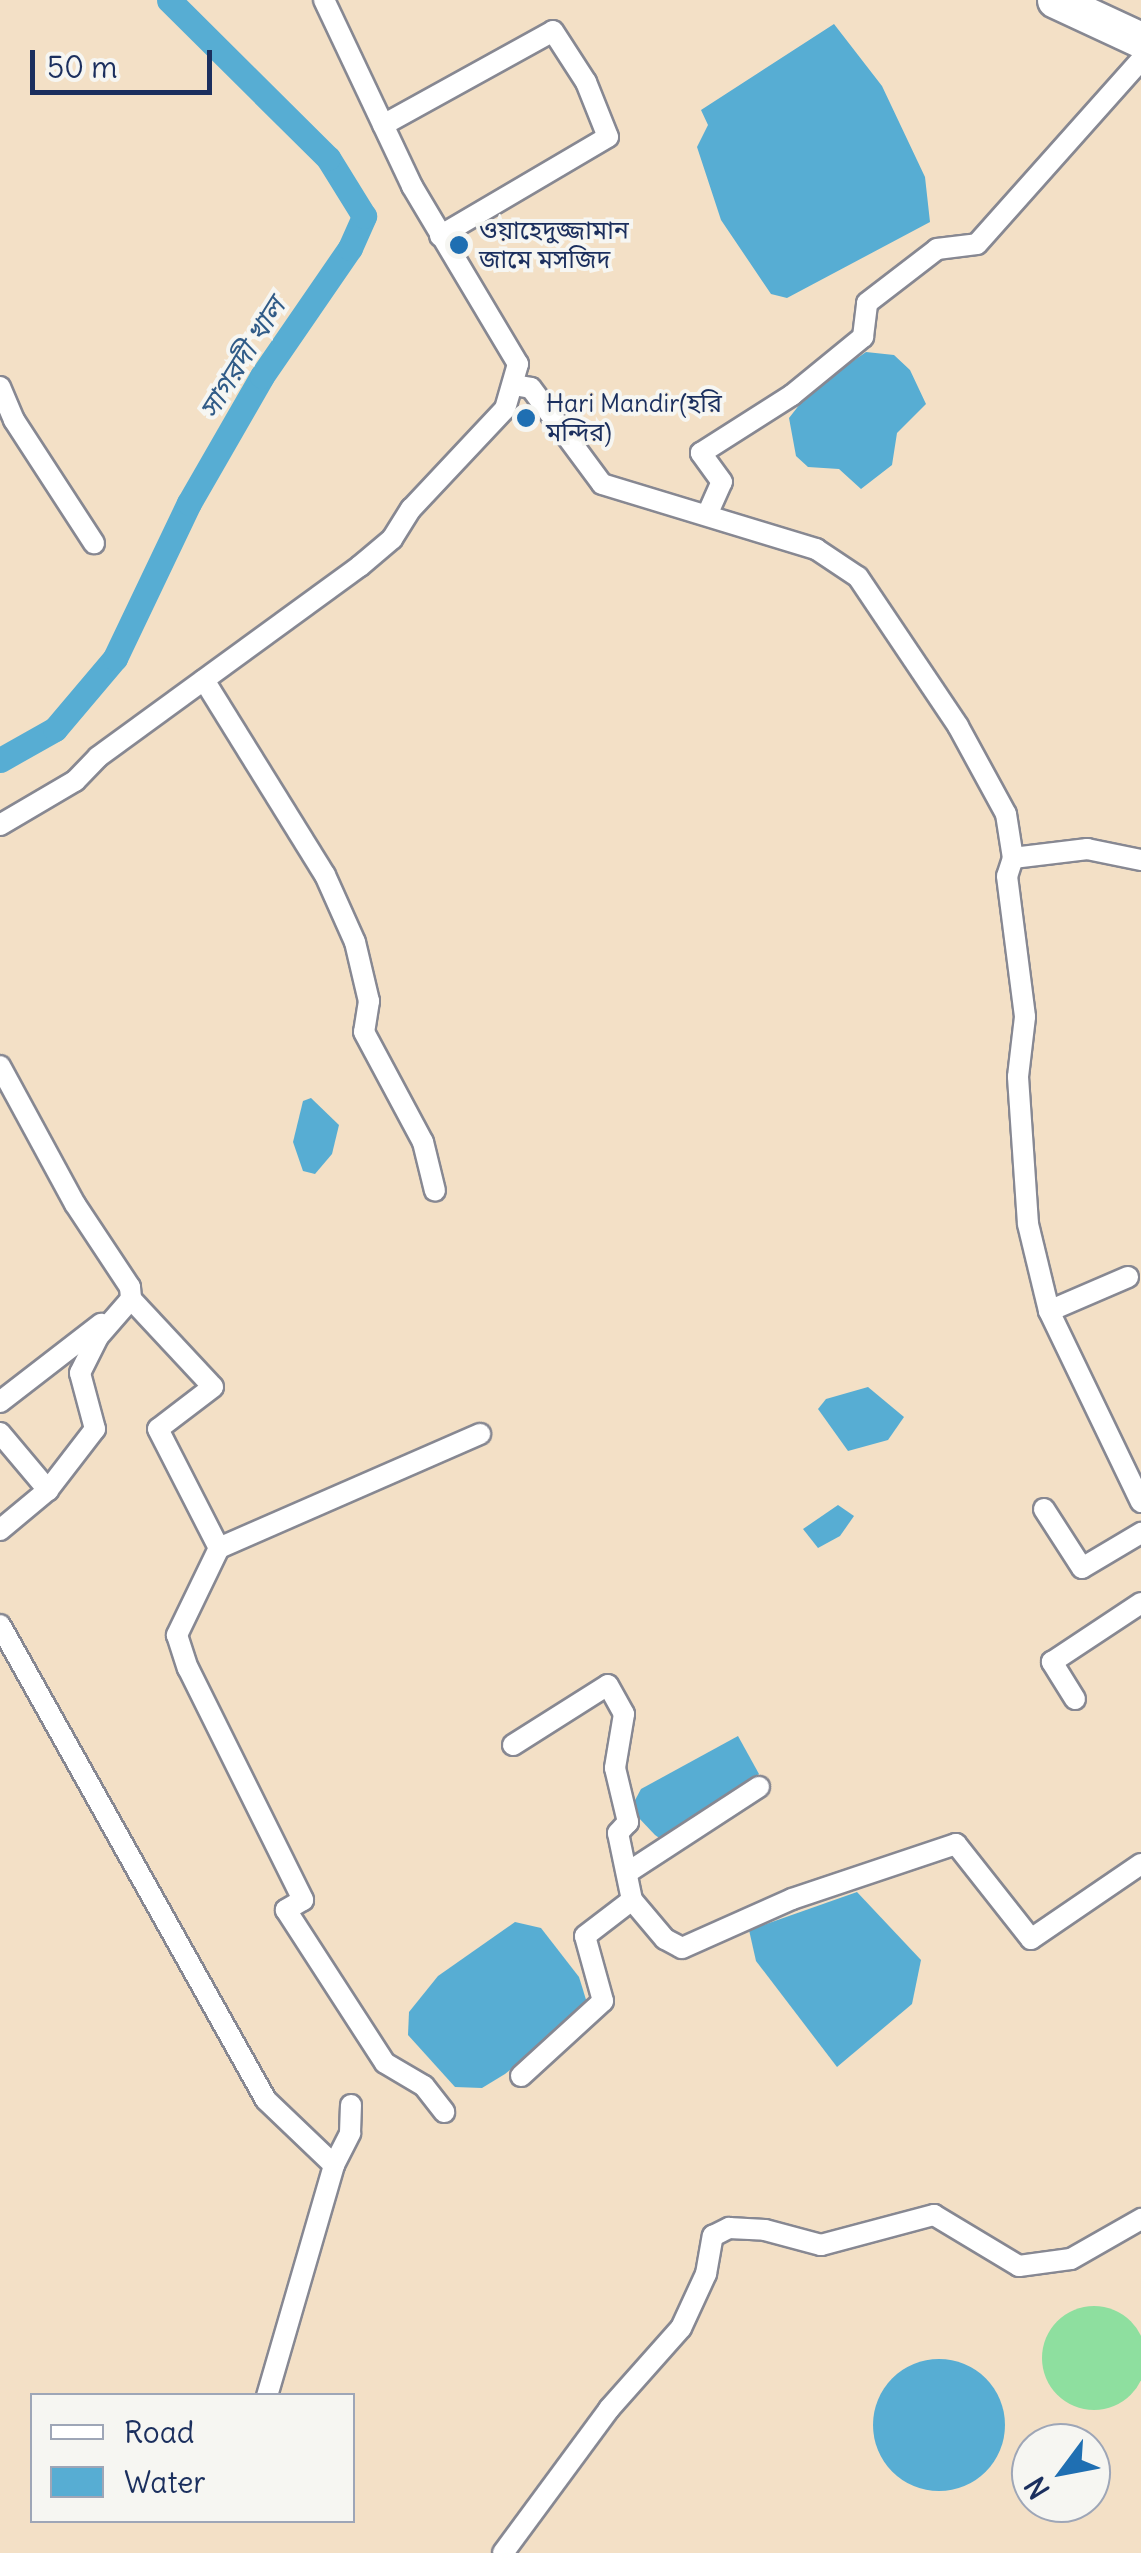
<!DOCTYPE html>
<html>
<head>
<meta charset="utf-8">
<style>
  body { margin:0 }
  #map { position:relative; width:1141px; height:2553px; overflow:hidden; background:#f3e0c6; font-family:Delius,"Noto Sans Bengali",sans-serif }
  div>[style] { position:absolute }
  .green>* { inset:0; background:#8edf9f }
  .round { border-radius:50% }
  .water>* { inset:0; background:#57add3 }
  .canal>* { height:25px; margin:-12.5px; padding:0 12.5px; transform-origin:12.5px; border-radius:12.5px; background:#57add3 }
  .roads { filter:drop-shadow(2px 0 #878892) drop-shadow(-2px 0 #878892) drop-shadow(0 2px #878892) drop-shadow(0 -2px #878892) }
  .street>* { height:20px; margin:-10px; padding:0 10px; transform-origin:10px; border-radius:10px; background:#fff }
  .highway>* { height:35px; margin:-17.5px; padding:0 17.5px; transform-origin:17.5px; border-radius:17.5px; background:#fff }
  .dots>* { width:28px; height:28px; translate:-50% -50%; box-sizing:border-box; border:5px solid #f6f6f2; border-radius:50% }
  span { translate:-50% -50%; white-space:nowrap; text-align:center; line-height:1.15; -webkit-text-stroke:8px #f6f6f2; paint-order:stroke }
  .poi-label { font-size:25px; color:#1b2f5e }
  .left { translate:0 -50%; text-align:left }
  .water-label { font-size:28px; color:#305b87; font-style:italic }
  .legend { position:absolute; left:30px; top:2393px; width:325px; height:130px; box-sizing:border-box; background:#f6f6f2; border:2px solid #9ea6b7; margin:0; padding:12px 18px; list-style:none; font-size:30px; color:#1b2f5e }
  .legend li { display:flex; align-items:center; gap:20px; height:50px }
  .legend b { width:50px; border:2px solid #9ea6b7 }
  .north { position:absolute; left:1011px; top:2423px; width:100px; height:100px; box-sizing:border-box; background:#f6f6f2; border:2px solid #9ea6b7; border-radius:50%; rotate:238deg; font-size:28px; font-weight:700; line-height:40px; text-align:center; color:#1b2f5e }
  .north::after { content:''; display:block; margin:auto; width:35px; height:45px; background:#1f6fb2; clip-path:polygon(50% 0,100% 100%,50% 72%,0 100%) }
  .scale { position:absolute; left:30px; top:50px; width:182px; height:45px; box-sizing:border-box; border:5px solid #1b2f5e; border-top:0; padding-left:12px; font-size:30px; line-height:35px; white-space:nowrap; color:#1b2f5e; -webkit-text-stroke:8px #f6f6f2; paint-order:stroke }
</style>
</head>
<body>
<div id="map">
  <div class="green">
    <div class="round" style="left:1042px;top:2306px;width:104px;height:104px"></div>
  </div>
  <div class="water">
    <div style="clip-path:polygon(834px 24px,882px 86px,925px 177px,930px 222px,787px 298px,771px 294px,721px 220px,697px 147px,708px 125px,701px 110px)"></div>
    <div style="clip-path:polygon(866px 352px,894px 355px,910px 370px,926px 404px,897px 433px,892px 465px,861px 489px,839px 469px,808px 467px,796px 456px,789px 418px,811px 390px)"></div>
    <div style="clip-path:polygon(311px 1098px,339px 1125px,332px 1154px,315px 1174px,303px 1171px,293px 1142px,303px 1101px)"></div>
    <div style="clip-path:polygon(868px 1387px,904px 1417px,888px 1440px,848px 1451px,818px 1409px,826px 1399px)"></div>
    <div style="clip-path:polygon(838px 1505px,854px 1516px,840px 1536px,818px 1548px,803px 1529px)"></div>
    <div style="clip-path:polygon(738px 1736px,759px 1774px,662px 1840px,655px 1835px,637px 1816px,633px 1804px,641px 1789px)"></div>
    <div style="clip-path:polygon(857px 1892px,921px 1960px,912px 2004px,837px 2067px,756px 1961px,749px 1930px)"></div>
    <div style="clip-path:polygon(515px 1922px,541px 1928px,579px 1977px,588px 2006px,505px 2074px,482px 2088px,455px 2087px,408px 2035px,409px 2012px,438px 1976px)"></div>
    <div class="round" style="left:873px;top:2359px;width:132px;height:132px"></div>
  </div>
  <div class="canal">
    <div style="left:0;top:760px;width:63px;rotate:-29.4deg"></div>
    <div style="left:55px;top:729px;width:93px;rotate:-49.8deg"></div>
    <div style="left:115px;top:658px;width:172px;rotate:-64.5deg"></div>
    <div style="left:189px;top:503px;width:146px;rotate:-60.1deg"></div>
    <div style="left:262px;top:376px;width:155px;rotate:-55.5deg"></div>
    <div style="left:350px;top:248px;width:35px;rotate:-66deg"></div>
    <div style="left:364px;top:216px;width:68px;rotate:-121.8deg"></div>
    <div style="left:328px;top:158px;width:224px;rotate:-135.2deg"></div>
  </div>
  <div class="roads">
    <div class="street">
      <div style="left:383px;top:125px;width:194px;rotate:-28.9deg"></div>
      <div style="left:553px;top:31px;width:61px;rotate:57.1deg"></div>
      <div style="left:586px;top:82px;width:59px;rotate:68.2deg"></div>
      <div style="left:608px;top:137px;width:195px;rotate:149.5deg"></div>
      <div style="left:514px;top:385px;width:17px;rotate:10deg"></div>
      <div style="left:531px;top:388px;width:119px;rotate:53.5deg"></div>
      <div style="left:602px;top:484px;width:224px;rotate:16.9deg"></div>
      <div style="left:816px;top:549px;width:50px;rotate:33.7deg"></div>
      <div style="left:858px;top:577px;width:179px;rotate:56.1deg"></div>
      <div style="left:958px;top:726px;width:100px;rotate:61.4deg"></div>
      <div style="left:1006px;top:814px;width:45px;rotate:81deg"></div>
      <div style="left:1013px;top:858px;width:19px;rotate:108deg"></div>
      <div style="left:1007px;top:876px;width:142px;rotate:82.7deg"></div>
      <div style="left:1025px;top:1017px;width:60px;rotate:96.7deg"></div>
      <div style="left:1018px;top:1077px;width:147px;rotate:86.1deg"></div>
      <div style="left:1028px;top:1224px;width:89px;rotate:76.4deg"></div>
      <div style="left:1049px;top:1311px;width:212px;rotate:64.3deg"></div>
      <div style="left:0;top:387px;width:36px;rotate:67deg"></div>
      <div style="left:14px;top:420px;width:147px;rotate:57deg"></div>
      <div style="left:707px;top:515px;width:36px;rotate:-66deg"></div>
      <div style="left:722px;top:482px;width:36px;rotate:-126deg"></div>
      <div style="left:701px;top:453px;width:108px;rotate:-32.5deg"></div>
      <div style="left:792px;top:395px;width:92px;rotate:-39.2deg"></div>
      <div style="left:863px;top:337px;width:34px;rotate:-83deg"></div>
      <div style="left:867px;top:303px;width:88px;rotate:-37.6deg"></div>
      <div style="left:937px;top:249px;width:40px;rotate:-7.1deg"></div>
      <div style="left:977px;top:244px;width:246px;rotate:-48.3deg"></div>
      <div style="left:204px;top:680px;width:229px;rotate:58.2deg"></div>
      <div style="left:325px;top:875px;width:73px;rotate:65.9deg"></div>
      <div style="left:355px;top:942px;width:61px;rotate:76.7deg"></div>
      <div style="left:369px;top:1001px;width:31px;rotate:99deg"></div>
      <div style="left:364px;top:1032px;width:125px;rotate:61.8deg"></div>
      <div style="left:423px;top:1142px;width:50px;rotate:76.2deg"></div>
      <div style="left:0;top:825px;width:87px;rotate:-30.4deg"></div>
      <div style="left:75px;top:781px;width:33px;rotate:-46deg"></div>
      <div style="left:98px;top:757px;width:324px;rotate:-36.1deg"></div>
      <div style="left:360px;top:566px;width:42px;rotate:-40.2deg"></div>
      <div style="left:392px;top:539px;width:36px;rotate:-58deg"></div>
      <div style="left:411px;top:509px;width:137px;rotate:-46.8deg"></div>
      <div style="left:505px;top:409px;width:47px;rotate:-73.9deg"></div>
      <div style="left:518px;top:364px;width:207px;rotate:-120.8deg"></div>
      <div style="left:412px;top:186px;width:206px;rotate:-115.3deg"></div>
      <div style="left:1013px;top:858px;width:75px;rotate:-6.9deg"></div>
      <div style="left:1087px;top:849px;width:55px;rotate:11.5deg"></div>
      <div style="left:0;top:1066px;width:157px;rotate:61.5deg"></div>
      <div style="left:75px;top:1204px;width:100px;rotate:56.5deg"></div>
      <div style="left:130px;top:1287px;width:12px;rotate:85deg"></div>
      <div style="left:131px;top:1299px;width:120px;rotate:47deg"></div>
      <div style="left:213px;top:1387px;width:69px;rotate:142.6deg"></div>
      <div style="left:158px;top:1429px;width:134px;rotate:62.9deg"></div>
      <div style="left:219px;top:1548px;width:285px;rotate:-23.6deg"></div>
      <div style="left:1049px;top:1311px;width:86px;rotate:-23.3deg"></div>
      <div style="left:0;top:1402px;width:128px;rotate:-37.7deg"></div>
      <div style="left:0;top:1433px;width:75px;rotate:49.9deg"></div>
      <div style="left:48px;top:1490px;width:77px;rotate:-52.4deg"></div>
      <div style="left:95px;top:1429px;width:58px;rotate:-105deg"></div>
      <div style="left:80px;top:1373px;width:40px;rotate:-63.4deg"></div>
      <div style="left:98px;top:1337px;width:50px;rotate:-49deg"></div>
      <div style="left:1044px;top:1509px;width:70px;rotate:57.2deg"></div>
      <div style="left:1082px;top:1568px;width:69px;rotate:-30.7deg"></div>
      <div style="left:0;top:1530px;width:62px;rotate:-39.8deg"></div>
      <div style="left:219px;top:1548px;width:97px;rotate:115.8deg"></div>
      <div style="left:177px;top:1635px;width:35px;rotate:72deg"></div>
      <div style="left:188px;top:1668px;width:259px;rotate:63.6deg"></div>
      <div style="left:303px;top:1900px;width:20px;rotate:150deg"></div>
      <div style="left:286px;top:1910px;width:182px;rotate:57.1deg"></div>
      <div style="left:385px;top:2063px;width:45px;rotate:30.5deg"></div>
      <div style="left:424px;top:2086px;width:33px;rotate:52deg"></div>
      <div style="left:0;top:1625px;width:544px;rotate:60.75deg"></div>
      <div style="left:266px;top:2100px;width:94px;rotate:43.7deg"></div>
      <div style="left:1075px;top:1699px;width:44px;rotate:-121.9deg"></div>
      <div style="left:1052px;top:1662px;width:107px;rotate:-33.5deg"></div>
      <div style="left:513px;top:1745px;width:112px;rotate:-32.3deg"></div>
      <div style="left:608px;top:1685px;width:33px;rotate:61deg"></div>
      <div style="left:624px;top:1714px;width:55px;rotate:99.5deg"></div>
      <div style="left:615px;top:1768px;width:56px;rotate:76.5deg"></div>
      <div style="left:628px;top:1822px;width:15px;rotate:132deg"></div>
      <div style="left:618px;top:1833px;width:68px;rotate:78.2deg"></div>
      <div style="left:630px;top:1871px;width:154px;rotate:-33.1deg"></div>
      <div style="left:521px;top:2076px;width:111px;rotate:-42.4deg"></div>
      <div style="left:603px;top:2001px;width:67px;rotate:-105.5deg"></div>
      <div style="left:585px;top:1936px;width:59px;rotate:-37.5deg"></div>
      <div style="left:632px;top:1900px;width:51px;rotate:49.8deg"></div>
      <div style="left:665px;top:1939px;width:19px;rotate:28deg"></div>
      <div style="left:682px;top:1948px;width:120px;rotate:-24deg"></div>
      <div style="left:792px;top:1899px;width:173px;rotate:-18.5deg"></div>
      <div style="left:956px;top:1844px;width:121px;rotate:51.7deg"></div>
      <div style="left:1031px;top:1939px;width:133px;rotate:-34.3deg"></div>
      <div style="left:267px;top:2396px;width:241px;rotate:-73.8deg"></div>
      <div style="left:334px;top:2165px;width:36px;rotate:-63deg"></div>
      <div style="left:350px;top:2133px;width:28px;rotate:-88deg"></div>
      <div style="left:503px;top:2553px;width:179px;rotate:-53.6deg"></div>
      <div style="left:609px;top:2409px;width:108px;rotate:-48.4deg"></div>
      <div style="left:681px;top:2328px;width:60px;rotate:-65.2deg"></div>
      <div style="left:706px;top:2274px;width:39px;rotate:-80deg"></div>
      <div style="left:713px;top:2236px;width:18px;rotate:-27deg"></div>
      <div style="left:729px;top:2228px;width:36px;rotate:3deg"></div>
      <div style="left:765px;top:2230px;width:58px;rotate:15deg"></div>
      <div style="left:821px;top:2245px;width:117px;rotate:-14.9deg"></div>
      <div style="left:934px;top:2215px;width:99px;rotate:31deg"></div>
      <div style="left:1019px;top:2266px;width:52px;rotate:-7.7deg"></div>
      <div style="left:1071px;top:2259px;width:81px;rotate:-29.7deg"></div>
    </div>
    <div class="highway">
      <div style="left:1055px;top:0;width:95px;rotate:24.9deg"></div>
    </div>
  </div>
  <div class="dots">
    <div style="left:459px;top:245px;background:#1f6fb2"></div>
    <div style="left:526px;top:418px;background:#1f6fb2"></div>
  </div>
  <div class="poi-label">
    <span class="left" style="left:479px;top:245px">ওয়াহেদুজ্জামান<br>জামে মসজিদ</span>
    <span class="left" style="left:546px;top:418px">Hari Mandir(হরি<br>মন্দির)</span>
  </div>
  <div class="water-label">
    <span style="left:242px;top:358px;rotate:-58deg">সাগরদী খাল</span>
  </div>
  <ul class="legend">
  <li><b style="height:12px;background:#fff"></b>Road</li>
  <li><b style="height:28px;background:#57add3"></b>Water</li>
  </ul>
  <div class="north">N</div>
  <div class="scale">50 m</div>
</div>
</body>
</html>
